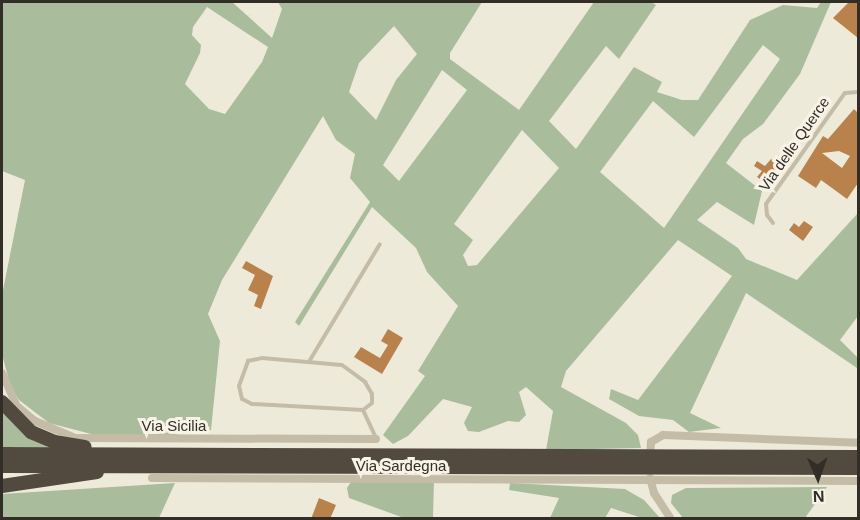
<!DOCTYPE html>
<html>
<head>
<meta charset="utf-8">
<style>
  body { margin:0 }
  #map { position:relative; width:860px; height:520px; overflow:hidden; background:#eeeada; font-family:Arial,sans-serif }
  div>[style] { position:absolute }
  .green>* { inset:0; background:#a9bc9c }
  .building>* { inset:0; background:#b9824d }
  .lane>* { height:4px; margin:-2px; padding:0 2px; transform-origin:2px; border-radius:2px; background:#c5bca7 }
  .street>* { height:8px; margin:-4px; padding:0 4px; transform-origin:4px; border-radius:4px; background:#c5bca7 }
  .highway>* { height:14px; margin:-7px; padding:0 7px; transform-origin:7px; border-radius:7px; background:#524a3f }
  span { translate:-50% -50%; white-space:nowrap; text-align:center; line-height:1.15; -webkit-text-stroke:6px #f7f3e6; paint-order:stroke }
  .street-label { font-size:15px; color:#322d27 }
  .frame { position:absolute; inset:0; border:3px solid #322d27; pointer-events:none }
  .north { position:absolute; left:788px; top:448px; width:60px; height:60px; -webkit-text-stroke:4px #f7f3e6; paint-order:stroke; rotate:178deg; font-size:16px; font-weight:700; line-height:24px; text-align:center; color:#322d27 }
  .north::after { content:''; display:block; margin:auto; width:21px; height:27px; background:#322d27; clip-path:polygon(50% 0,100% 100%,50% 72%,0 100%) }
</style>
</head>
<body>
<div id="map">
  <div class="green">
    <div style="clip-path:polygon(evenodd,2px 2px,232px 2px,272px 38px,282px 9px,278px 2px,482px 2px,450px 53px,450px 59px,519px 110px,594px 2px,651px 2px,656px 5px,619px 59px,606px 46px,549px 121px,576px 149px,634px 67px,662px 82px,657px 92px,682px 100px,698px 100px,750px 20px,783px 5px,817px 8px,821px 2px,831px 2px,800px 74px,763px 124px,743px 139px,726px 163px,762px 191px,754px 225px,717px 202px,697px 220px,738px 248px,746px 259px,797px 280px,858px 213px,858px 316px,840px 340px,858px 358px,857px 368px,746px 293px,690px 413px,721px 428px,689px 432px,673px 420px,639px 416px,609px 399px,611px 389px,638px 400px,732px 276px,678px 240px,566px 371px,561px 387px,626px 423px,638px 435px,641px 448px,546px 450px,553px 411px,526px 387px,519px 392px,526px 415px,519px 422px,508px 421px,479px 432px,468px 431px,464px 423px,472px 407px,443px 399px,408px 436px,393px 444px,383px 435px,425px 376px,418px 371px,458px 306px,427px 272px,416px 248px,372px 207px,299px 326px,295px 322px,370px 202px,350px 178px,355px 154px,336px 140px,323px 116px,222px 280px,208px 314px,220px 341px,211px 430px,174px 435px,95px 435px,49px 423px,19px 400px,10px 385px,2px 354px,2px 295px,25px 180px,2px 171px,2px 2px,207px 7px,268px 47px,262px 62px,225px 114px,209px 109px,185px 84px,200px 53px,201px 45px,192px 35px,193px 27px,207px 7px,2px 2px,394px 26px,417px 54px,396px 80px,376px 120px,349px 92px,359px 63px,394px 26px,2px 2px,763px 45px,780px 59px,664px 228px,600px 172px,653px 101px,694px 137px,763px 45px,2px 2px,442px 70px,467px 90px,399px 181px,383px 165px,442px 70px,2px 2px,522px 130px,559px 168px,477px 265px,468px 266px,463px 255px,473px 240px,454px 224px,522px 130px)"></div>
    <div style="clip-path:polygon(2px 410px,29px 435px,48px 447px,2px 447px)"></div>
    <div style="clip-path:polygon(353px 479px,434px 479px,433px 518px,404px 518px,349px 498px,347px 488px)"></div>
    <div style="clip-path:polygon(175px 483px,159px 518px,2px 518px,2px 494px)"></div>
    <div style="clip-path:polygon(510px 483px,625px 489px,644px 500px,660px 518px,642px 518px,611px 508px,605px 518px,550px 518px,559px 498px,509px 490px)"></div>
    <div style="clip-path:polygon(827px 487px,805px 518px,683px 518px,671px 503px,672px 495px,686px 488px)"></div>
  </div>
  <div class="building">
    <div style="clip-path:polygon(849px 2px,858px 2px,858px 38px,833px 18px)"></div>
    <div style="clip-path:polygon(evenodd,854px 109px,858px 113px,858px 183px,847px 199px,821px 180px,816px 188px,798px 176px,823px 136px,828px 139px,854px 109px,839px 151px,850px 156px,842px 168px,822px 153px,839px 151px)"></div>
    <div style="clip-path:polygon(771px 159px,783px 168px,770px 186px,757px 177px,762px 171px,754px 166px,757px 161px,765px 166px)"></div>
    <div style="clip-path:polygon(804px 221px,813px 227px,803px 241px,789px 230px,794px 223px,799px 227px)"></div>
    <div style="clip-path:polygon(246px 261px,273px 276px,261px 309px,254px 306px,258px 295px,248px 290px,255px 275px,242px 268px)"></div>
    <div style="clip-path:polygon(388px 329px,403px 338px,382px 374px,354px 357px,361px 347px,380px 358px,388px 345px,381px 341px)"></div>
    <div style="clip-path:polygon(319px 498px,336px 505px,330px 519px,311px 519px)"></div>
  </div>
  <div class="lane">
    <div style="left:773px;top:223px;width:10px;rotate:-127deg"></div>
    <div style="left:767px;top:215px;width:11px;rotate:-95deg"></div>
    <div style="left:766px;top:204px;width:136px;rotate:-54.6deg"></div>
    <div style="left:845px;top:93px;width:13px;rotate:-4deg"></div>
    <div style="left:262px;top:358px;width:80px;rotate:5deg"></div>
    <div style="left:342px;top:365px;width:29px;rotate:36deg"></div>
    <div style="left:365px;top:382px;width:14px;rotate:60deg"></div>
    <div style="left:372px;top:394px;width:9px;rotate:90deg"></div>
    <div style="left:372px;top:403px;width:11px;rotate:142deg"></div>
    <div style="left:363px;top:410px;width:111px;rotate:-176.9deg"></div>
    <div style="left:252px;top:404px;width:11px;rotate:-153deg"></div>
    <div style="left:242px;top:399px;width:13px;rotate:-103deg"></div>
    <div style="left:239px;top:386px;width:27px;rotate:-70deg"></div>
    <div style="left:248px;top:361px;width:14px;rotate:-12deg"></div>
    <div style="left:310px;top:360px;width:135px;rotate:-58.9deg"></div>
    <div style="left:363px;top:410px;width:31px;rotate:65deg"></div>
  </div>
  <div class="street">
    <div style="left:2px;top:373px;width:36px;rotate:66deg"></div>
    <div style="left:17px;top:406px;width:23px;rotate:40deg"></div>
    <div style="left:35px;top:421px;width:43px;rotate:23deg"></div>
    <div style="left:75px;top:438px;width:301px;rotate:0.2deg"></div>
    <div style="left:650px;top:460px;width:18px;rotate:-87deg"></div>
    <div style="left:651px;top:442px;width:14px;rotate:-30deg"></div>
    <div style="left:663px;top:435px;width:195px;rotate:2.3deg"></div>
    <div style="left:152px;top:478px;width:706px;rotate:0.24deg"></div>
    <div style="left:650px;top:478px;width:16px;rotate:75deg"></div>
    <div style="left:654px;top:493px;width:30px;rotate:57deg"></div>
  </div>
  <div class="highway">
    <div style="left:2px;top:402px;width:42px;rotate:46deg"></div>
    <div style="left:31px;top:432px;width:25px;rotate:23deg"></div>
    <div style="left:54px;top:442px;width:31px;rotate:9deg"></div>
    <div style="left:2px;top:454px;width:856px;rotate:0.2deg"></div>
    <div style="left:2px;top:466px;width:856px;rotate:0.13deg"></div>
    <div style="left:2px;top:486px;width:96px;rotate:-8.4deg"></div>
  </div>
  <div class="street-label">
    <span style="left:794px;top:144px;rotate:-55deg">Via delle Querce</span>
    <span style="left:174px;top:426px">Via Sicilia</span>
    <span style="left:401px;top:466px">Via Sardegna</span>
  </div>
  <div class="frame"></div>
  <div class="north">N</div>
</div>
</body>
</html>
